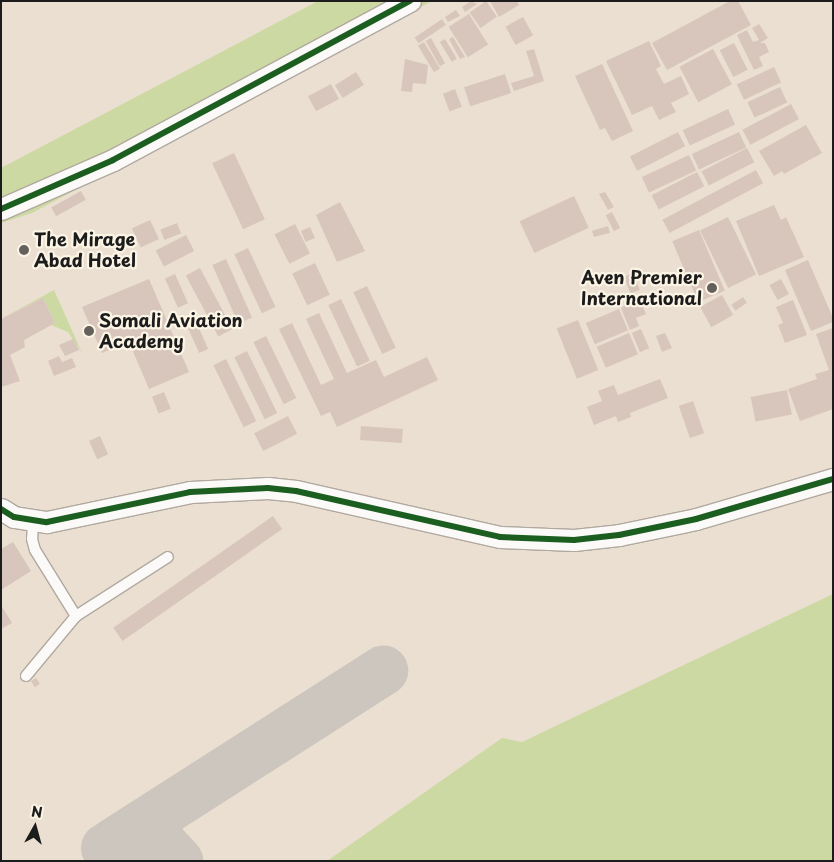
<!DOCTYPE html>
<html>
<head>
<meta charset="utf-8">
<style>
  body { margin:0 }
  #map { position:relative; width:834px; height:862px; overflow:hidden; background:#eadfd0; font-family:"Playpen Sans",sans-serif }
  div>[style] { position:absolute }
  .green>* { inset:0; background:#ccd9a2 }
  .taxiway>* { height:50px; margin:-25px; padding:0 25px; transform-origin:25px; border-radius:25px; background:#ccc6be }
  .building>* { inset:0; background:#d8c6bd; transform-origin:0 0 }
  .roads { filter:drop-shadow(1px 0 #b0a9a0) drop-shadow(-1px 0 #b0a9a0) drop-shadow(0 1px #b0a9a0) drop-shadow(0 -1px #b0a9a0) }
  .lane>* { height:10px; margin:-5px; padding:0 5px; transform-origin:5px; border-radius:5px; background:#fcfaf8 }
  .street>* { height:21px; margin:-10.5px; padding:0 10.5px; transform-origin:10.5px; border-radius:10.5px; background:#fcfaf8 }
  .cycleway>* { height:6px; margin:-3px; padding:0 3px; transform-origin:3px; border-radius:3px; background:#1b5e20 }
  .dots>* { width:14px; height:14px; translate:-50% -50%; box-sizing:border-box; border:2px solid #fcf5e5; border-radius:50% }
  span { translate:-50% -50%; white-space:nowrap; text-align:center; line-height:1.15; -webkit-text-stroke:4.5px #fcf5e5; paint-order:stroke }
  .poi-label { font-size:18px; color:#1c1c1c; font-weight:700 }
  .left { translate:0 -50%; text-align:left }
  .right { translate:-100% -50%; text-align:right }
  .frame { position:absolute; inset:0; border:2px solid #1c1c1c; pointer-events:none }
  .north { position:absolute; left:10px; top:802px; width:50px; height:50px; -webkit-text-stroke:4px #fcf5e5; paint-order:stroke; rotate:7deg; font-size:14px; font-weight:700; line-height:20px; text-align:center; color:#1c1c1c }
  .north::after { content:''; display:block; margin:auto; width:18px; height:22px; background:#1c1c1c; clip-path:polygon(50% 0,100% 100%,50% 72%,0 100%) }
</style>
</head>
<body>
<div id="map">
  <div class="green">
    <div style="clip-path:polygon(318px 1px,432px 1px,32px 213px,1px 223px,1px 168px)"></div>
    <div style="clip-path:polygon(54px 290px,82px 353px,68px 332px,51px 325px,55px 323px,43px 298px,1px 319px)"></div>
    <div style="clip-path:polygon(833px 594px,833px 861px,327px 861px,502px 738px,522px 742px)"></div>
  </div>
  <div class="taxiway">
    <div style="left:112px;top:844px;width:322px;rotate:-32.6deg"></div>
    <div style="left:106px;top:848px;width:24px;rotate:-24deg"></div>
    <div style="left:128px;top:838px;width:17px;rotate:3deg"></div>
    <div style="left:145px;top:839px;width:20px;rotate:20deg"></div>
    <div style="left:164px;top:846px;width:21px;rotate:47deg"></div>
  </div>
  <div class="building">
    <div style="clip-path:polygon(471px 1px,477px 4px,465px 12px,462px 7px)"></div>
    <div style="left:486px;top:1px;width:19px;height:20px;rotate:55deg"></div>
    <div style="clip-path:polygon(490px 1px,517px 1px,519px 5px,499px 17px)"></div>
    <div style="clip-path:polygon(730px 1px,738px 1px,751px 25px,667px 70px,652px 43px)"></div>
    <div style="clip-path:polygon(456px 10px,460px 16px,448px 22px,445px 17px)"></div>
    <div style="left:469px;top:14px;width:36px;height:24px;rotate:58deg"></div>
    <div style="left:523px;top:17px;width:21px;height:20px;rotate:61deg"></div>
    <div style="left:442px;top:19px;width:7px;height:33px;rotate:56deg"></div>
    <div style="clip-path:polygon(759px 24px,768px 38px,760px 43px,765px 43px,769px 52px,759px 57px,763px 66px,754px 70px,737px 35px,747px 30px,753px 42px,759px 40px,752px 28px)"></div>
    <div style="clip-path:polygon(453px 37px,465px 57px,460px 59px,449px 39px)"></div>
    <div style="left:431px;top:38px;width:29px;height:6px;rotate:61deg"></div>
    <div style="left:445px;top:39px;width:23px;height:6px;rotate:59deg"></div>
    <div style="clip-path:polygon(649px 41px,661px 66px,656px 69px,664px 84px,681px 76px,689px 94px,671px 103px,676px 112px,659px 120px,652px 106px,632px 115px,606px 61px)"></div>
    <div style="left:424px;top:42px;width:31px;height:7px;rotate:59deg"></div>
    <div style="left:734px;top:43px;width:30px;height:16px;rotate:63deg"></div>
    <div style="clip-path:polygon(534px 49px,544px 81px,514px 91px,511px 83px,534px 76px,526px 51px)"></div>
    <div style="left:713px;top:49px;width:40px;height:38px;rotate:62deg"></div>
    <div style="clip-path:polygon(405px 59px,428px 65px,426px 84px,413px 83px,412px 92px,401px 91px)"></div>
    <div style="clip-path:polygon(602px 64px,633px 131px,612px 141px,605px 128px,600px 130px,575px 76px)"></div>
    <div style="left:774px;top:67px;width:17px;height:41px;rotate:65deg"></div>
    <div style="left:356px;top:72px;width:15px;height:25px;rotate:58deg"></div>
    <div style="left:505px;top:74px;width:20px;height:43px;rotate:72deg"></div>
    <div style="left:331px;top:84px;width:17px;height:26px;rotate:62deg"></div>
    <div style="left:780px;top:87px;width:17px;height:36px;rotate:65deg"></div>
    <div style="left:455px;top:89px;width:19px;height:13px;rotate:69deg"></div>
    <div style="left:791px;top:104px;width:17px;height:55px;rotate:62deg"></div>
    <div style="left:728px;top:109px;width:17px;height:50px;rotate:65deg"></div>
    <div style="clip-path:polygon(806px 125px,822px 153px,784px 174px,782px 171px,774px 176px,759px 151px)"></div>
    <div style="left:678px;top:132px;width:16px;height:54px;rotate:63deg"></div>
    <div style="left:739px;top:132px;width:17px;height:52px;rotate:65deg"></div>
    <div style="left:747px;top:148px;width:16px;height:51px;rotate:63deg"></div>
    <div style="left:234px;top:153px;width:73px;height:24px;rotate:65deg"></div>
    <div style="left:689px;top:155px;width:17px;height:52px;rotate:65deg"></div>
    <div style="left:756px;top:170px;width:15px;height:106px;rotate:62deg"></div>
    <div style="left:697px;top:172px;width:16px;height:51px;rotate:63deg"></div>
    <div style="left:81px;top:191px;width:10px;height:34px;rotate:61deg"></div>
    <div style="clip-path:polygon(605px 192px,614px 207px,608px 210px,599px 194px)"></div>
    <div style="left:574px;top:196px;width:35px;height:60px;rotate:65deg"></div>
    <div style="clip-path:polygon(340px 202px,365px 251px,337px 262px,316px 215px)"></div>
    <div style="clip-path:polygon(774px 205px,781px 220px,786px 217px,804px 257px,759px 276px,736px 221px)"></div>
    <div style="left:612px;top:212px;width:18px;height:7px;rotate:63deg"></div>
    <div style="left:728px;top:217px;width:64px;height:31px;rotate:64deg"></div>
    <div style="left:150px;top:220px;width:21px;height:20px;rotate:65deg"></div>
    <div style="left:177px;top:223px;width:11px;height:18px;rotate:68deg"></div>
    <div style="left:295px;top:224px;width:33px;height:23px;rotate:63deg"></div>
    <div style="clip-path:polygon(608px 226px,610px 233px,594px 237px,592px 231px)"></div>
    <div style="left:310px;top:227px;width:12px;height:10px;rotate:66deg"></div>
    <div style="left:699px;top:230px;width:66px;height:29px;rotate:67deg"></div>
    <div style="left:186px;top:235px;width:18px;height:34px;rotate:63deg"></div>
    <div style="left:248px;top:248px;width:65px;height:15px;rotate:65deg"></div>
    <div style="left:226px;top:259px;width:64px;height:15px;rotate:66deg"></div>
    <div style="clip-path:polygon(808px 260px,833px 318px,833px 322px,811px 331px,785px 270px)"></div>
    <div style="left:315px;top:263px;width:35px;height:25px;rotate:65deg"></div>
    <div style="left:200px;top:268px;width:69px;height:16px;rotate:62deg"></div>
    <div style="left:633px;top:273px;width:18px;height:10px;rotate:68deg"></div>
    <div style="left:175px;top:274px;width:32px;height:11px;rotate:66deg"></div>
    <div style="clip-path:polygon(149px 279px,189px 372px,149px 389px,129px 342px,102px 353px,82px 307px)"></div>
    <div style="left:781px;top:279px;width:17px;height:13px;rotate:62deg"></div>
    <div style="left:367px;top:286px;width:68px;height:15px;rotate:65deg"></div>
    <div style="left:722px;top:295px;width:23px;height:25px;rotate:61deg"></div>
    <div style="clip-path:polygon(638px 296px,646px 314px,636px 318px,639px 326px,630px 330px,621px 308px)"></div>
    <div style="left:743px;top:297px;width:7px;height:14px;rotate:56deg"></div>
    <div style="clip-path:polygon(43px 298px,55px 323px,24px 340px,25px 347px,10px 355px,20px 381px,1px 387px,1px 319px)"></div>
    <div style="left:341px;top:299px;width:68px;height:14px;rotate:65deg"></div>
    <div style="clip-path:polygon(793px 300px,807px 335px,785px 343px,778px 325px,783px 323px,776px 307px)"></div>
    <div style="left:619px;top:309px;width:23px;height:36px;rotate:67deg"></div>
    <div style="clip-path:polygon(319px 313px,347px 373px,376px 360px,384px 377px,427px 357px,438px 380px,337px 427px,330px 412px,321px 416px,279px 329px,292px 323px,321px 385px,334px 379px,306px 319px)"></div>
    <div style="left:194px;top:317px;width:35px;height:10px;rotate:66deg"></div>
    <div style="left:578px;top:320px;width:54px;height:23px;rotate:68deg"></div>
    <div style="clip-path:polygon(833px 328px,833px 409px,800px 421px,788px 389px,817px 379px,815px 374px,829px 370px,816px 334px)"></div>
    <div style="left:641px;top:329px;width:21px;height:10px;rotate:67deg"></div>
    <div style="left:629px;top:333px;width:23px;height:35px;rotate:67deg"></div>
    <div style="clip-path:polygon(665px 333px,672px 348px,662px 352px,656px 336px)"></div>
    <div style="left:266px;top:336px;width:69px;height:14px;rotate:64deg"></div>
    <div style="clip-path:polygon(73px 339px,79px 350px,65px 356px,59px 345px)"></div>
    <div style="left:247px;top:351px;width:69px;height:14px;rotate:64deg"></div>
    <div style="clip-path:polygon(59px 356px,62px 362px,72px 358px,76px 367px,54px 376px,48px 361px)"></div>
    <div style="left:226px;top:359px;width:69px;height:14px;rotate:64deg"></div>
    <div style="clip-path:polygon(660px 379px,668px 398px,630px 413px,631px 417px,618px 422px,616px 416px,594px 425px,587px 407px,602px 401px,598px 391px,614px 385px,618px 395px)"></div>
    <div style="left:787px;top:390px;width:25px;height:37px;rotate:79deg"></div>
    <div style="left:164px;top:392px;width:18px;height:13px;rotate:68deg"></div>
    <div style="left:693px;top:401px;width:34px;height:15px;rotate:71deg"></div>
    <div style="left:288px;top:416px;width:20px;height:38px;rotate:63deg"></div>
    <div style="left:361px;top:426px;width:42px;height:14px;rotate:4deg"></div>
    <div style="left:100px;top:436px;width:20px;height:12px;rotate:66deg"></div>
    <div style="left:273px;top:516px;width:16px;height:195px;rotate:55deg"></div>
    <div style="clip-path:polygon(13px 542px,31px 571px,1px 590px,1px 549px)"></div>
    <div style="clip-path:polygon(1px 605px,12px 623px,1px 629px)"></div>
    <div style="left:36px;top:678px;width:7px;height:6px;rotate:56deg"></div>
  </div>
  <div class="roads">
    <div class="lane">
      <div style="left:33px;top:522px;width:17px;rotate:93deg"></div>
      <div style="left:32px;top:539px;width:11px;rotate:75deg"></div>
      <div style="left:35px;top:550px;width:78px;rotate:58.2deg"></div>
      <div style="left:26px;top:676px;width:78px;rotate:-50.2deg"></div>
      <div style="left:76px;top:616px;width:109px;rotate:-32.7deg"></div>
    </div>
    <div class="street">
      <div style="left:1px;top:209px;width:122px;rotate:-23.6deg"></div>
      <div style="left:113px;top:160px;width:337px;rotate:-28.2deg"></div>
      <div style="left:1px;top:509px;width:15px;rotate:32deg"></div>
      <div style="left:14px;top:517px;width:33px;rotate:9deg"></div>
      <div style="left:47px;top:522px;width:146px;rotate:-11.8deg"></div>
      <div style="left:190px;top:492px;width:78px;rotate:-2.9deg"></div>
      <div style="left:268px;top:488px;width:28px;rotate:6deg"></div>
      <div style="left:296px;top:491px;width:209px;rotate:12.7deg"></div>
      <div style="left:500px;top:537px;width:74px;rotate:2.3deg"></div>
      <div style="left:574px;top:540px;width:45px;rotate:-6.3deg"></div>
      <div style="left:619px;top:535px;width:79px;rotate:-11.7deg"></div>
      <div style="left:696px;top:519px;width:143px;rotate:-16.3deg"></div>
    </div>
  </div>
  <div class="cycleway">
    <div style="left:1px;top:209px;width:122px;rotate:-23.6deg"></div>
    <div style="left:113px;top:160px;width:337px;rotate:-28.2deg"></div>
    <div style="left:1px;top:509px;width:15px;rotate:32deg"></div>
    <div style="left:14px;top:517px;width:33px;rotate:9deg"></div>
    <div style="left:47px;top:522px;width:146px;rotate:-11.8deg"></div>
    <div style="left:190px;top:492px;width:78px;rotate:-2.9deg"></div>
    <div style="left:268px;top:488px;width:28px;rotate:6deg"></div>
    <div style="left:296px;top:491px;width:209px;rotate:12.7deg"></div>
    <div style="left:500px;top:537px;width:74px;rotate:2.3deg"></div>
    <div style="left:574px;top:540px;width:45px;rotate:-6.3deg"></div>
    <div style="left:619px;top:535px;width:79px;rotate:-11.7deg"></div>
    <div style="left:696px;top:519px;width:143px;rotate:-16.3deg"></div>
  </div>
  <div class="dots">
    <div style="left:24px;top:250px;background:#64605b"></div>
    <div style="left:712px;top:288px;background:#64605b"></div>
    <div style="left:89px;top:331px;background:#64605b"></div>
  </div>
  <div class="poi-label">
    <span class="left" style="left:34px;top:250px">The Mirage<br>Abad Hotel</span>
    <span class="right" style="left:702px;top:288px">Aven Premier<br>International</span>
    <span class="left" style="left:99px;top:331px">Somali Aviation<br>Academy</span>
  </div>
  <div class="frame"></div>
  <div class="north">N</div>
</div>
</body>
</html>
